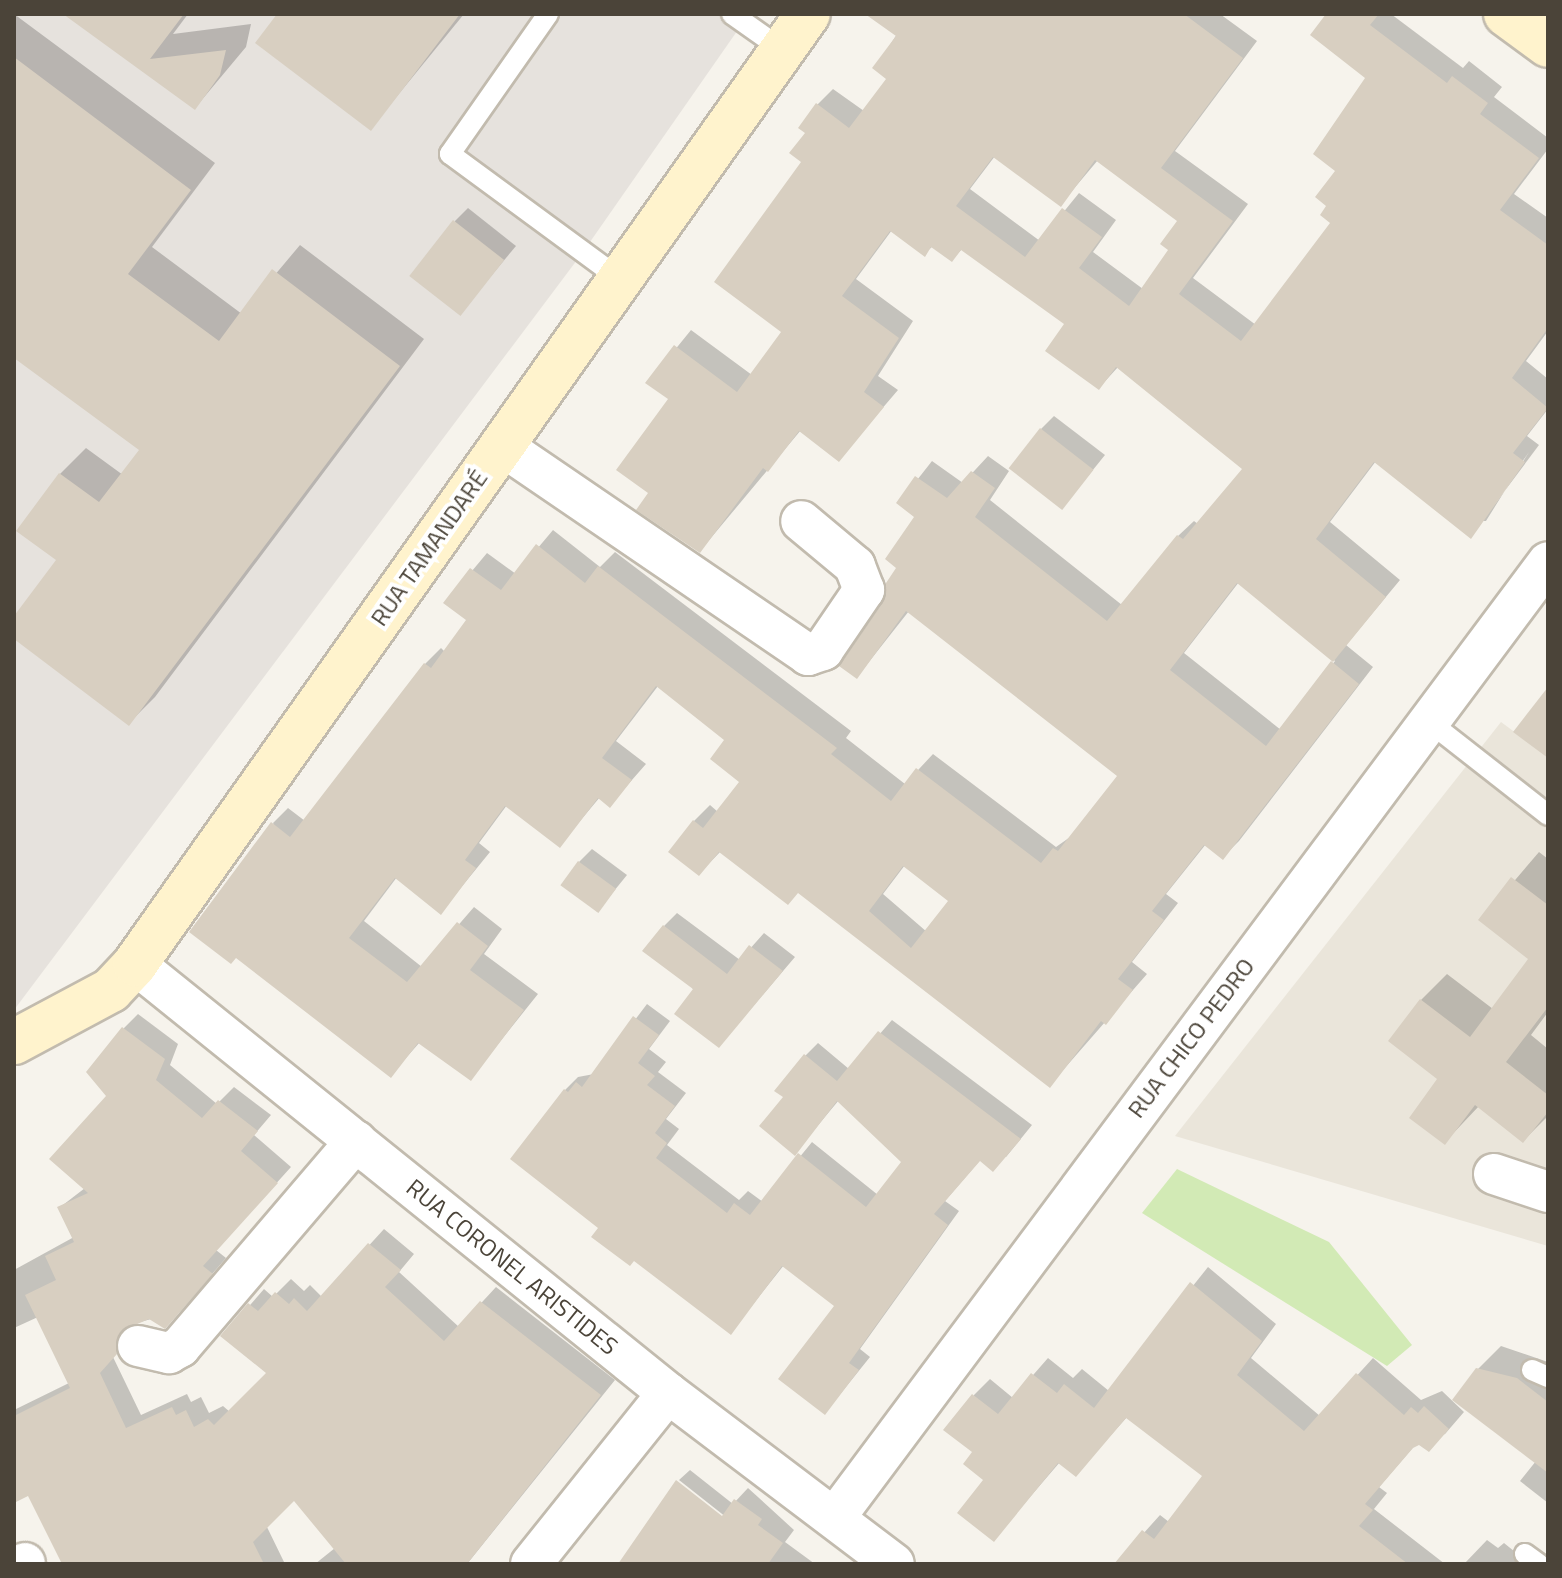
<!DOCTYPE html>
<html>
<head>
<meta charset="utf-8">
<style>
  body { margin:0 }
  #map { position:relative; width:1562px; height:1578px; overflow:hidden; background:#f6f3ec; font-family:"Titillium Web",sans-serif }
  div>[style] { position:absolute }
  .residential>* { inset:0; background:#eae5da }
  .industrial>* { inset:0; background:#e6e2dd }
  .green>* { inset:0; background:#d2eab5 }
  .shadow>* { inset:0; background:#0003 }
  .building>* { inset:0; background:#d8cfc1; transform-origin:0 0 }
  .roads { filter:drop-shadow(2px 0 #c2bbae) drop-shadow(-2px 0 #c2bbae) drop-shadow(0 2px #c2bbae) drop-shadow(0 -2px #c2bbae) }
  .lane>* { height:20px; margin:-10px; padding:0 10px; transform-origin:10px; border-radius:10px; background:#fff }
  .street>* { height:40px; margin:-20px; padding:0 20px; transform-origin:20px; border-radius:20px; background:#fff }
  .secondary>* { height:44px; margin:-22px; padding:0 22px; transform-origin:22px; border-radius:22px; background:#fff3cd }
  span { translate:-50% -50%; white-space:nowrap; text-align:center; line-height:1.15; -webkit-text-stroke:8px #fff; paint-order:stroke }
  .street-label { font-size:24px; color:#4b4439 }
  .frame { position:absolute; inset:0; border:16px solid #4b4439; pointer-events:none }
</style>
</head>
<body>
<div id="map">
  <div class="residential">
    <div style="clip-path:polygon(1501px 722px,1548px 757px,1548px 1246px,1175px 1136px)"></div>
  </div>
  <div class="industrial">
    <div style="clip-path:polygon(14px 14px,749px 14px,583px 252px,14px 1010px)"></div>
  </div>
  <div class="green">
    <div style="clip-path:polygon(1177px 1169px,1329px 1242px,1412px 1345px,1387px 1366px,1142px 1213px)"></div>
  </div>
  <div class="shadow">
    <div style="clip-path:polygon(14px 14px,215px 163px,152px 247px,242px 314px,300px 245px,424px 339px,155px 697px,129px 723px,14px 637px,14px 619px,59px 559px,60px 474px,86px 448px,123px 475px,142px 450px,14px 355px)"></div>
    <div style="clip-path:polygon(69px 14px,188px 14px,173px 34px,251px 24px,246px 47px,195px 108px)"></div>
    <div style="clip-path:polygon(279px 14px,464px 14px,371px 128px)"></div>
    <div style="clip-path:polygon(evenodd,910px 14px,1220px 14px,1257px 41px,1175px 151px,1248px 204px,1193px 278px,1256px 325px,1333px 223px,1329px 206px,1368px 77px,1328px 14px,1391px 14px,1463px 68px,1469px 61px,1502px 87px,1494px 97px,1548px 138px,1548px 149px,1514px 194px,1548px 218px,1548px 331px,1526px 361px,1548px 379px,1548px 409px,1527px 436px,1539px 445px,1471px 536px,1376px 461px,1330px 522px,1400px 580px,1346px 645px,1373px 667px,1239px 841px,1223px 857px,1206px 844px,1166px 894px,1178px 903px,1132px 962px,1147px 974px,1050px 1085px,799px 891px,721px 851px,699px 874px,694px 821px,710px 805px,718px 812px,742px 782px,727px 739px,658px 686px,616px 741px,646px 764px,610px 805px,600px 797px,560px 845px,507px 805px,479px 843px,490px 852px,441px 912px,397px 877px,364px 921px,422px 967px,474px 907px,502px 929px,484px 954px,538px 994px,470px 1079px,420px 1042px,391px 1075px,273px 823px,288px 808px,305px 821px,425px 664px,441px 648px,445px 652px,469px 620px,446px 602px,487px 553px,516px 574px,553px 530px,600px 567px,615px 552px,851px 731px,846px 738px,905px 784px,933px 754px,1056px 847px,1073px 835px,1119px 776px,909px 611px,857px 677px,917px 516px,899px 503px,932px 461px,963px 483px,988px 456px,1009px 471px,990px 500px,1122px 605px,1178px 536px,1194px 521px,1198px 524px,1245px 469px,1118px 367px,1099px 388px,1067px 324px,962px 249px,952px 260px,933px 246px,924px 254px,892px 230px,856px 279px,913px 321px,878px 376px,898px 390px,839px 459px,801px 430px,700px 551px,651px 492px,671px 399px,648px 383px,691px 330px,752px 375px,784px 331px,807px 132px,817px 105px,833px 89px,864px 111px,889px 79px,875px 68px,910px 14px,995px 156px,1061px 204px,1098px 160px,1180px 221px,1171px 249px,1143px 289px,1093px 252px,1116px 220px,1079px 193px,1040px 241px,970px 189px,995px 156px,910px 14px,1529px 452px,1486px 521px,1481px 521px,1529px 452px,910px 14px,1239px 582px,1335px 661px,1281px 730px,1184px 653px,1239px 582px,910px 14px,905px 865px,951px 901px,927px 932px,883px 894px,905px 865px)"></div>
    <div style="clip-path:polygon(468px 208px,516px 246px,461px 312px,455px 221px)"></div>
    <div style="clip-path:polygon(1054px 416px,1105px 455px,1063px 507px,1041px 429px)"></div>
    <div style="clip-path:polygon(592px 849px,627px 875px,597px 912px,579px 862px)"></div>
    <div style="clip-path:polygon(1539px 852px,1548px 859px,1548px 1012px,1531px 1035px,1548px 1049px,1548px 1116px,1523px 1141px,1479px 1106px,1445px 1142px,1440px 1079px,1421px 1000px,1447px 974px,1493px 1009px,1531px 958px,1481px 920px)"></div>
    <div style="clip-path:polygon(677px 913px,740px 960px,764px 933px,795px 957px,719px 1046px,664px 926px)"></div>
    <div style="clip-path:polygon(647px 1004px,670px 1021px,649px 1049px,666px 1062px,658px 1072px,686px 1093px,666px 1119px,679px 1129px,667px 1145px,739px 1200px,748px 1191px,763px 1202px,812px 1142px,878px 1195px,904px 1161px,839px 1100px,795px 1153px,785px 1097px,805px 1056px,818px 1043px,849px 1069px,892px 1020px,1032px 1125px,1006px 1157px,981px 1159px,945px 1201px,959px 1211px,860px 1349px,870px 1357px,825px 1413px,836px 1306px,784px 1265px,731px 1332px,601px 1227px,565px 1090px,578px 1077px,594px 1074px)"></div>
    <div style="clip-path:polygon(138px 1014px,178px 1044px,170px 1065px,217px 1104px,234px 1087px,271px 1115px,254px 1135px,291px 1167px,216px 1250px,226px 1258px,180px 1311px,133px 1324px,131px 1337px,113px 1357px,141px 1415px,187px 1394px,191px 1402px,201px 1397px,209px 1413px,223px 1406px,230px 1412px,269px 1372px,223px 1336px,264px 1289px,273px 1297px,291px 1279px,304px 1291px,310px 1285px,322px 1297px,384px 1229px,414px 1254px,399px 1272px,459px 1327px,496px 1287px,615px 1380px,467px 1564px,315px 1564px,335px 1548px,294px 1498px,266px 1525px,285px 1564px,64px 1564px,29px 1493px,14px 1501px,14px 1410px,69px 1383px,38px 1317px,14px 1328px,14px 1270px,74px 1237px,59px 1208px,85px 1188px,124px 1028px)"></div>
    <div style="clip-path:polygon(1208px 1267px,1276px 1324px,1251px 1358px,1320px 1416px,1373px 1358px,1421px 1400px,1442px 1391px,1464px 1412px,1445px 1434px,1416px 1444px,1379px 1487px,1387px 1493px,1374px 1509px,1445px 1564px,1116px 1564px,1160px 1515px,1169px 1522px,1205px 1475px,1128px 1416px,1076px 1474px,1060px 1462px,993px 1540px,986px 1480px,974px 1452px,974px 1395px,990px 1379px,1013px 1398px,1048px 1358px,1073px 1378px,1082px 1369px,1109px 1391px)"></div>
    <div style="clip-path:polygon(1501px 1346px,1548px 1362px,1548px 1503px,1520px 1481px,1536px 1461px,1478px 1369px)"></div>
    <div style="clip-path:polygon(690px 1470px,733px 1504px,748px 1488px,794px 1530px,785px 1542px,815px 1564px,623px 1564px,731px 1521px,679px 1480px)"></div>
    <div style="clip-path:polygon(1487px 1540px,1498px 1548px,1504px 1543px,1530px 1564px,1464px 1564px)"></div>
  </div>
  <div class="building">
    <div style="clip-path:polygon(63px 14px,184px 14px,150px 59px,226px 50px,220px 75px,195px 110px)"></div>
    <div style="clip-path:polygon(277px 14px,460px 14px,371px 131px,255px 43px)"></div>
    <div style="clip-path:polygon(evenodd,865px 14px,1184px 14px,1243px 58px,1161px 168px,1233px 221px,1179px 294px,1241px 341px,1330px 223px,1320px 215px,1326px 206px,1315px 197px,1335px 171px,1313px 154px,1365px 78px,1310px 35px,1326px 14px,1379px 14px,1370px 25px,1447px 83px,1452px 76px,1488px 103px,1480px 114px,1539px 158px,1500px 210px,1548px 245px,1548px 328px,1512px 378px,1548px 408px,1513px 453px,1525px 462px,1471px 539px,1374px 462px,1316px 539px,1386px 597px,1333px 662px,1237px 583px,1170px 670px,1266px 746px,1331px 661px,1359px 684px,1223px 860px,1204px 845px,1152px 911px,1164px 920px,1118px 979px,1133px 990px,1106px 1025px,1101px 1021px,1050px 1088px,798px 893px,788px 905px,719px 852px,699px 876px,668px 852px,693px 820px,703px 828px,739px 782px,710px 759px,724px 740px,656px 686px,602px 758px,632px 780px,610px 808px,598px 798px,560px 848px,505px 806px,465px 860px,476px 868px,441px 915px,395px 878px,349px 938px,407px 982px,457px 922px,488px 946px,470px 970px,524px 1010px,471px 1081px,418px 1043px,391px 1078px,236px 958px,231px 964px,189px 932px,271px 822px,290px 837px,424px 663px,431px 668px,466px 620px,443px 603px,470px 568px,501px 590px,536px 544px,585px 583px,598px 566px,837px 748px,831px 754px,891px 801px,916px 768px,1041px 863px,1053px 848px,1058px 851px,1117px 776px,906px 611px,857px 679px,839px 666px,883px 602px,886px 583px,896px 568px,885px 559px,914px 517px,896px 503px,915px 476px,947px 498px,971px 471px,995px 488px,975px 517px,1107px 621px,1177px 535px,1183px 539px,1242px 469px,1116px 367px,1099px 390px,1045px 351px,1064px 324px,961px 250px,952px 262px,931px 247px,925px 257px,890px 231px,842px 296px,899px 338px,864px 392px,884px 407px,839px 462px,799px 431px,768px 472px,763px 468px,700px 553px,636px 510px,648px 493px,616px 470px,668px 399px,645px 383px,674px 345px,737px 392px,781px 332px,714px 282px,801px 162px,789px 153px,805px 133px,798px 128px,816px 103px,849px 128px,886px 79px,872px 68px,896px 36px,865px 14px,993px 157px,1061px 207px,1095px 160px,1177px 221px,1160px 244px,1168px 250px,1129px 306px,1079px 268px,1102px 237px,1062px 208px,1025px 257px,956px 206px,993px 157px,865px 14px,903px 866px,948px 901px,911px 948px,869px 911px,903px 866px)"></div>
    <div style="clip-path:polygon(14px 57px,191px 190px,128px 274px,219px 341px,272px 269px,400px 366px,129px 726px,14px 639px,14px 616px,56px 560px,16px 531px,59px 473px,99px 502px,139px 450px,14px 358px)"></div>
    <div style="left:453px;top:220px;width:65px;height:71px;rotate:38deg"></div>
    <div style="left:1040px;top:428px;width:68px;height:51px;rotate:38deg"></div>
    <div style="clip-path:polygon(1548px 687px,1548px 758px,1513px 732px)"></div>
    <div style="left:578px;top:861px;width:47px;height:30px;rotate:36deg"></div>
    <div style="clip-path:polygon(1511px 877px,1548px 905px,1548px 1007px,1506px 1062px,1548px 1095px,1548px 1112px,1523px 1143px,1475px 1105px,1445px 1145px,1409px 1118px,1437px 1079px,1388px 1041px,1420px 999px,1470px 1037px,1528px 959px,1478px 920px)"></div>
    <div style="clip-path:polygon(663px 925px,727px 974px,749px 945px,783px 971px,719px 1048px,674px 1014px,693px 989px,642px 951px)"></div>
    <div style="clip-path:polygon(633px 1016px,659px 1035px,638px 1063px,655px 1076px,647px 1085px,675px 1106px,655px 1133px,667px 1143px,656px 1158px,727px 1213px,734px 1203px,750px 1215px,798px 1153px,866px 1207px,901px 1162px,837px 1101px,795px 1156px,759px 1126px,783px 1097px,774px 1091px,804px 1054px,837px 1081px,878px 1031px,1021px 1139px,993px 1172px,980px 1161px,934px 1214px,948px 1225px,849px 1363px,859px 1370px,825px 1415px,778px 1379px,834px 1306px,782px 1266px,731px 1335px,634px 1261px,630px 1266px,591px 1237px,598px 1228px,510px 1159px,564px 1089px,568px 1092px,576px 1082px,582px 1087px)"></div>
    <div style="clip-path:polygon(122px 1027px,165px 1059px,156px 1080px,202px 1118px,218px 1100px,258px 1131px,241px 1151px,278px 1183px,203px 1266px,213px 1274px,165px 1329px,149px 1319px,121px 1331px,117px 1354px,100px 1373px,126px 1428px,172px 1407px,176px 1415px,186px 1410px,194px 1427px,208px 1419px,214px 1425px,266px 1373px,220px 1336px,248px 1303px,258px 1311px,275px 1292px,289px 1304px,294px 1298px,307px 1311px,368px 1243px,401px 1270px,385px 1287px,444px 1341px,480px 1301px,601px 1395px,467px 1564px,346px 1564px,294px 1501px,253px 1542px,264px 1564px,62px 1564px,28px 1496px,14px 1503px,14px 1416px,70px 1388px,25px 1295px,56px 1280px,45px 1256px,74px 1242px,57px 1207px,88px 1193px,49px 1159px,106px 1096px,86px 1072px)"></div>
    <div style="clip-path:polygon(1190px 1282px,1262px 1341px,1237px 1375px,1304px 1431px,1356px 1373px,1404px 1415px,1411px 1407px,1418px 1413px,1424px 1406px,1449px 1429px,1429px 1452px,1419px 1445px,1413px 1448px,1365px 1504px,1373px 1510px,1359px 1526px,1408px 1564px,1114px 1564px,1142px 1530px,1154px 1539px,1202px 1476px,1126px 1418px,1076px 1477px,1058px 1463px,994px 1542px,957px 1513px,983px 1480px,963px 1464px,972px 1452px,943px 1430px,972px 1394px,998px 1414px,1031px 1373px,1057px 1393px,1064px 1384px,1094px 1408px)"></div>
    <div style="clip-path:polygon(1476px 1368px,1517px 1378px,1548px 1402px,1548px 1473px,1452px 1400px)"></div>
    <div style="clip-path:polygon(676px 1480px,722px 1516px,734px 1499px,762px 1519px,758px 1525px,783px 1543px,768px 1564px,618px 1564px)"></div>
  </div>
  <div class="roads">
    <div class="lane">
      <div style="left:548px;top:14px;width:171px;rotate:125deg"></div>
      <div style="left:450px;top:154px;width:210px;rotate:36.3deg"></div>
      <div style="left:732px;top:14px;width:62px;rotate:35.2deg"></div>
      <div style="left:1427px;top:720px;width:154px;rotate:38.1deg"></div>
      <div style="left:1532px;top:1370px;width:17px;rotate:24deg"></div>
      <div style="left:1525px;top:1554px;width:17px;rotate:36deg"></div>
    </div>
    <div class="street">
      <div style="left:502px;top:446px;width:371px;rotate:34.3deg"></div>
      <div style="left:808px;top:655px;width:16px;rotate:-18deg"></div>
      <div style="left:823px;top:650px;width:73px;rotate:-55.7deg"></div>
      <div style="left:864px;top:590px;width:26px;rotate:-111deg"></div>
      <div style="left:855px;top:566px;width:70px;rotate:-140.2deg"></div>
      <div style="left:135px;top:964px;width:684px;rotate:38.83deg"></div>
      <div style="left:668px;top:1393px;width:283px;rotate:37.1deg"></div>
      <div style="left:1494px;top:1174px;width:57px;rotate:18.4deg"></div>
      <div style="left:138px;top:1346px;width:32px;rotate:13deg"></div>
      <div style="left:169px;top:1353px;width:13px;rotate:-29deg"></div>
      <div style="left:180px;top:1347px;width:271px;rotate:-49.5deg"></div>
      <div style="left:836px;top:1516px;width:1190px;rotate:-53.26deg"></div>
      <div style="left:23px;top:1564px;width:2px;rotate:-27deg"></div>
      <div style="left:531px;top:1564px;width:219px;rotate:-51.3deg"></div>
    </div>
    <div class="secondary">
      <div style="left:1506px;top:14px;width:52px;rotate:36.4deg"></div>
      <div style="left:14px;top:1042px;width:110px;rotate:-28.2deg"></div>
      <div style="left:111px;top:990px;width:35px;rotate:-47deg"></div>
      <div style="left:135px;top:964px;width:1164px;rotate:-54.69deg"></div>
    </div>
  </div>
  <div class="street-label">
    <span style="left:429px;top:548px;rotate:-55deg">RUA TAMANDARÉ</span>
    <span style="left:1191px;top:1038px;rotate:-53deg">RUA CHICO PEDRO</span>
    <span style="left:512px;top:1267px;rotate:39deg">RUA CORONEL ARISTIDES</span>
  </div>
  <div class="frame"></div>
</div>
</body>
</html>
